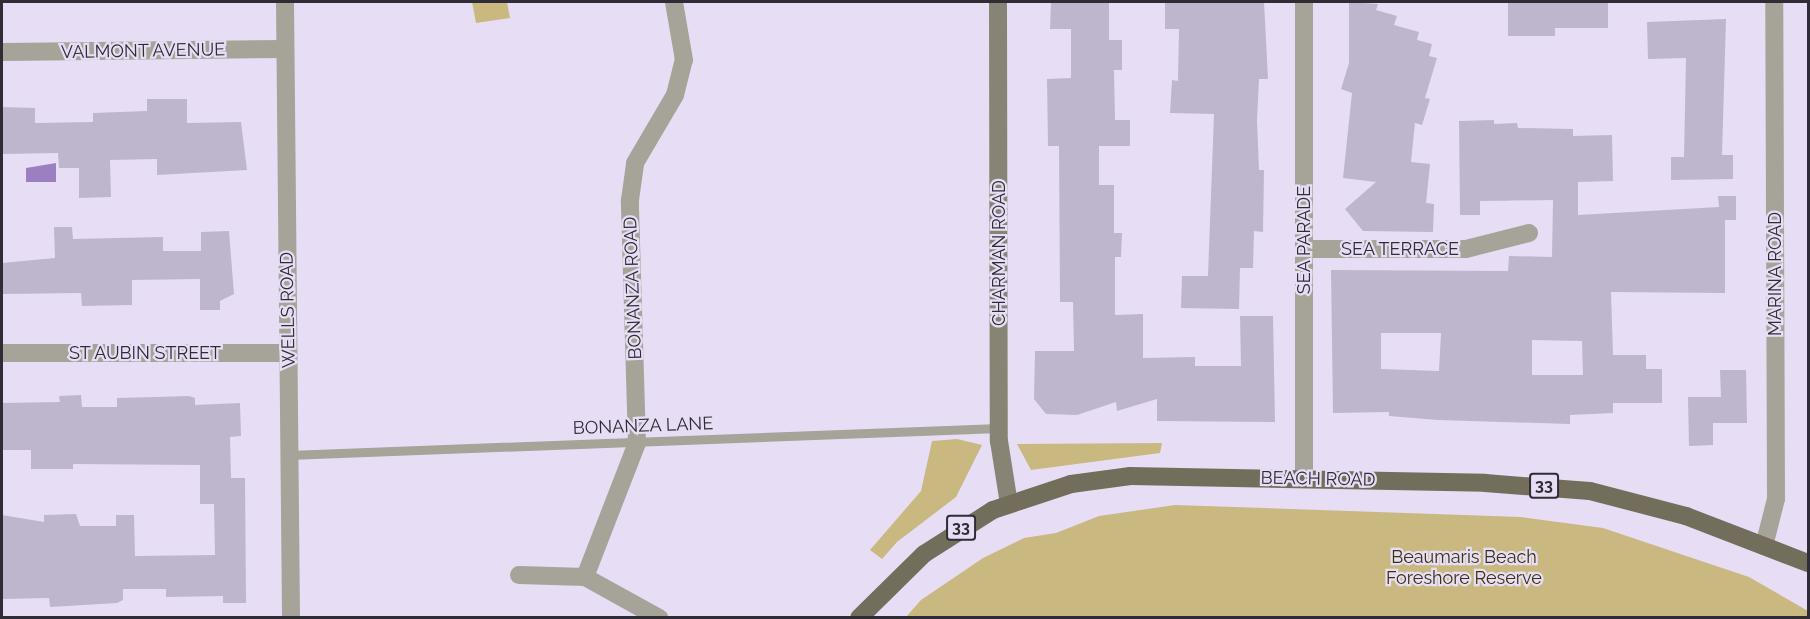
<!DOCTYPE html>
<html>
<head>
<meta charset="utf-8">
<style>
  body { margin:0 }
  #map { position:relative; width:1810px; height:619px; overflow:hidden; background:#e7def6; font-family:Raleway,sans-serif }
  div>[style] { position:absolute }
  .green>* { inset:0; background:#c9b980 }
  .water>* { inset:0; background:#9a80c1 }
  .building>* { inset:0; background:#beb6cd }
  .lane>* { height:9px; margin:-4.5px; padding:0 4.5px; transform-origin:4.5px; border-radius:4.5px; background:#a6a399 }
  .street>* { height:18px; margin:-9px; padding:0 9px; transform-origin:9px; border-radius:9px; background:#a6a399 }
  .secondary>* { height:18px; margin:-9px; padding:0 9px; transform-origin:9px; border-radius:9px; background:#888475 }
  .primary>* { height:18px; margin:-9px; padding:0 9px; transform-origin:9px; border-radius:9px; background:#736e5c }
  span { translate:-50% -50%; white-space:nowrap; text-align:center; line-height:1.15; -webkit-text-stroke:4.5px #e7def6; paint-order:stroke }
  .shield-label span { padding:2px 4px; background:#e7def6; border:2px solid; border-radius:4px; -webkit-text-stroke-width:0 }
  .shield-label { font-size:16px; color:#2f2c35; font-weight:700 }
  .street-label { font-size:18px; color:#2f2c35 }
  .park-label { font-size:18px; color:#3a310f }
  .frame { position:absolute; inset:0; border:3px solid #2f2c35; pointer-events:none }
</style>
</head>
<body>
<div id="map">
  <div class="green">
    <div style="clip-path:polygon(472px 2px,507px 2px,510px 18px,476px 23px)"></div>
    <div style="clip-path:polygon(957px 439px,982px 445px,956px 497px,897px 542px,882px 559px,870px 550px,921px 491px,932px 441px)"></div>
    <div style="clip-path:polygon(1162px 443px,1160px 453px,1031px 470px,1017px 444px)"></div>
    <div style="clip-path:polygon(1175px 505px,1521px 517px,1603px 528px,1749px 577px,1808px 611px,1808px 617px,906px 617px,921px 600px,983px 558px,1024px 538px,1056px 533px,1099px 516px)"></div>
  </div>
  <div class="water">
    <div style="clip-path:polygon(56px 163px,56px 182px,26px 182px,26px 168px)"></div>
  </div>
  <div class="building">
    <div style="clip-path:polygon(1051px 2px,1109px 2px,1109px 40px,1122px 40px,1122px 70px,1114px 70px,1115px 120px,1130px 120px,1130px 146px,1099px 146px,1099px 185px,1114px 185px,1114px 233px,1122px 233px,1121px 257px,1115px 257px,1115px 315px,1143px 314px,1143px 358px,1195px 357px,1195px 366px,1241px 366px,1240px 316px,1273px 316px,1275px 422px,1157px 421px,1157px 399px,1117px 411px,1116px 402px,1077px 415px,1046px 414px,1034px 399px,1035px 351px,1074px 351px,1073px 302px,1060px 302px,1059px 146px,1048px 146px,1047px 79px,1071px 78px,1071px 29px,1050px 29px)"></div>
    <div style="clip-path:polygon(1165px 2px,1264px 2px,1268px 79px,1259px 79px,1257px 120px,1259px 170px,1264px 170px,1263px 232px,1254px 231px,1253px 268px,1240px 268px,1239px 309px,1181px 308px,1182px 276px,1208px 276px,1214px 114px,1170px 113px,1172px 80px,1178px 81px,1179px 29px,1165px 29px)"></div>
    <div style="clip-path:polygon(1349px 2px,1378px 4px,1376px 10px,1397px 16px,1394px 25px,1419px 32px,1417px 40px,1432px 44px,1429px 56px,1437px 58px,1425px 98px,1430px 99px,1422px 125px,1415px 123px,1411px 162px,1430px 164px,1426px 203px,1434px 204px,1433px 232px,1363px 231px,1345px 209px,1376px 182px,1343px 178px,1352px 93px,1341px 89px,1349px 63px)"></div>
    <div style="clip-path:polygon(1508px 2px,1608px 2px,1608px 28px,1555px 28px,1555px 36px,1508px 36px)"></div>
    <div style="clip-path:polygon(1726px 19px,1722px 155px,1733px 155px,1733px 179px,1671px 180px,1671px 157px,1684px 157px,1686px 58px,1648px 59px,1647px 22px)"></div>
    <div style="clip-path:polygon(147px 99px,187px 99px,187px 123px,241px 122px,247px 170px,157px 175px,157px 159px,110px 160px,111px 197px,79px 198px,79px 168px,59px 168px,58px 153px,2px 154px,2px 107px,35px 108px,35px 123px,93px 122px,93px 113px,147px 111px)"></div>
    <div style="clip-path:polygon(evenodd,1494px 120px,1494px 124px,1517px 123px,1518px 128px,1573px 129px,1573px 136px,1612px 135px,1613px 181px,1578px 182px,1578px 215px,1719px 207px,1718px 196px,1736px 196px,1736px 220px,1725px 220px,1725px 293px,1611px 292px,1613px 355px,1646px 355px,1646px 369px,1662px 369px,1662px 403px,1613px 403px,1613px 413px,1570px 415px,1570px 424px,1438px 420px,1389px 416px,1389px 412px,1333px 413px,1331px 270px,1508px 271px,1509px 256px,1552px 257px,1553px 200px,1480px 201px,1480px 215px,1460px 215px,1459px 121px,1494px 120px,1381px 333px,1441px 333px,1439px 371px,1381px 369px,1381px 333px,1494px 120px,1532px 340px,1582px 341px,1583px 375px,1532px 375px,1532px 340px)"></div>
    <div style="clip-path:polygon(54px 227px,72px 227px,73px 239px,163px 237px,163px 251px,201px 251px,201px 232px,229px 231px,234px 294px,220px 301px,220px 310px,200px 310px,200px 279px,132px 280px,132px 305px,82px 306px,81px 293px,2px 294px,2px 263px,55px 258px)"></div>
    <div style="clip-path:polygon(1720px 370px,1746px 370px,1747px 423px,1713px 423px,1713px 445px,1689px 446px,1688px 397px,1721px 397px)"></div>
    <div style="clip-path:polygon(81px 395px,82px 407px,117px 407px,117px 398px,156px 397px,189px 396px,195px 398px,195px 405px,240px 403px,241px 436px,230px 437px,231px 478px,245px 478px,246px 603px,223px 603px,223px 596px,166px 597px,166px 589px,123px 589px,123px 600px,117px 603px,84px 605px,50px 607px,49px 598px,2px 599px,2px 515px,44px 522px,44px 515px,76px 514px,80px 526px,116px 526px,116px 515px,134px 515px,135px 556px,215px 555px,214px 504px,200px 504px,200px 465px,73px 464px,73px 469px,31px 469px,31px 450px,2px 450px,2px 403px,60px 402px,59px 396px)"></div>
  </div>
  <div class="lane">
    <div style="left:289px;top:455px;width:711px;rotate:-2.18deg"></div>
  </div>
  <div class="street">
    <div style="left:285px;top:2px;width:616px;rotate:89.44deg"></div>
    <div style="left:1304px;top:2px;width:477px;rotate:90deg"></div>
    <div style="left:2px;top:52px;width:283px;rotate:-0.6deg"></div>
    <div style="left:1305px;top:249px;width:161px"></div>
    <div style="left:1466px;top:249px;width:65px;rotate:-14.3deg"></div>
    <div style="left:2px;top:353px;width:286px"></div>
    <div style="left:1764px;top:546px;width:49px;rotate:-75.7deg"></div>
    <div style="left:1776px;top:499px;width:497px;rotate:-90.2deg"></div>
    <div style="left:519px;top:575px;width:66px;rotate:1.7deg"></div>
    <div style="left:585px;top:577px;width:85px;rotate:29deg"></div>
    <div style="left:585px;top:577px;width:144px;rotate:-68.8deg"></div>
    <div style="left:637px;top:443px;width:243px;rotate:-91.7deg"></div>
    <div style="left:630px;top:200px;width:37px;rotate:-82deg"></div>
    <div style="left:635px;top:163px;width:79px;rotate:-59.5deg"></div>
    <div style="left:675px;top:95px;width:36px;rotate:-76deg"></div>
    <div style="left:684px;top:60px;width:59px;rotate:-99.8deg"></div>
  </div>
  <div class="secondary">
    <div style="left:998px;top:2px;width:439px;rotate:89.9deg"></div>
    <div style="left:999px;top:441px;width:64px;rotate:81deg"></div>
  </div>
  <div class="primary">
    <div style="left:859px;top:618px;width:91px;rotate:-44.6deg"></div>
    <div style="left:924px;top:554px;width:82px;rotate:-32.5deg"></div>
    <div style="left:993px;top:510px;width:82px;rotate:-18.4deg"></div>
    <div style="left:1071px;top:484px;width:60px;rotate:-7.7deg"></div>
    <div style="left:1130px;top:476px;width:355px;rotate:1.1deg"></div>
    <div style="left:1485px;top:483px;width:105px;rotate:4.4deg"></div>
    <div style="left:1590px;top:491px;width:99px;rotate:14.6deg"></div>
    <div style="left:1686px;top:516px;width:131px;rotate:21.1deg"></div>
  </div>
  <div class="shield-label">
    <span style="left:1544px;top:486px">33</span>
    <span style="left:961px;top:528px">33</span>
  </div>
  <div class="street-label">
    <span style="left:143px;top:51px;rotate:-1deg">VALMONT AVENUE</span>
    <span style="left:1304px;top:240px;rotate:-90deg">SEA PARADE</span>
    <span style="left:1400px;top:249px">SEA TERRACE</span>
    <span style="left:999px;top:253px;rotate:-90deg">CHARMAN ROAD</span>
    <span style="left:1775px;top:274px;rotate:-90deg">MARINA ROAD</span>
    <span style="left:633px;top:288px;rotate:-92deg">BONANZA ROAD</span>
    <span style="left:288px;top:310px;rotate:-91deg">WELLS ROAD</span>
    <span style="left:145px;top:353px">ST AUBIN STREET</span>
    <span style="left:643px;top:426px;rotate:-2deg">BONANZA LANE</span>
    <span style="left:1318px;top:479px;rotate:1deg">BEACH ROAD</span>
  </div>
  <div class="park-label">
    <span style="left:1464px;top:568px">Beaumaris Beach<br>Foreshore Reserve</span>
  </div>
  <div class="frame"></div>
</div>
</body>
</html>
